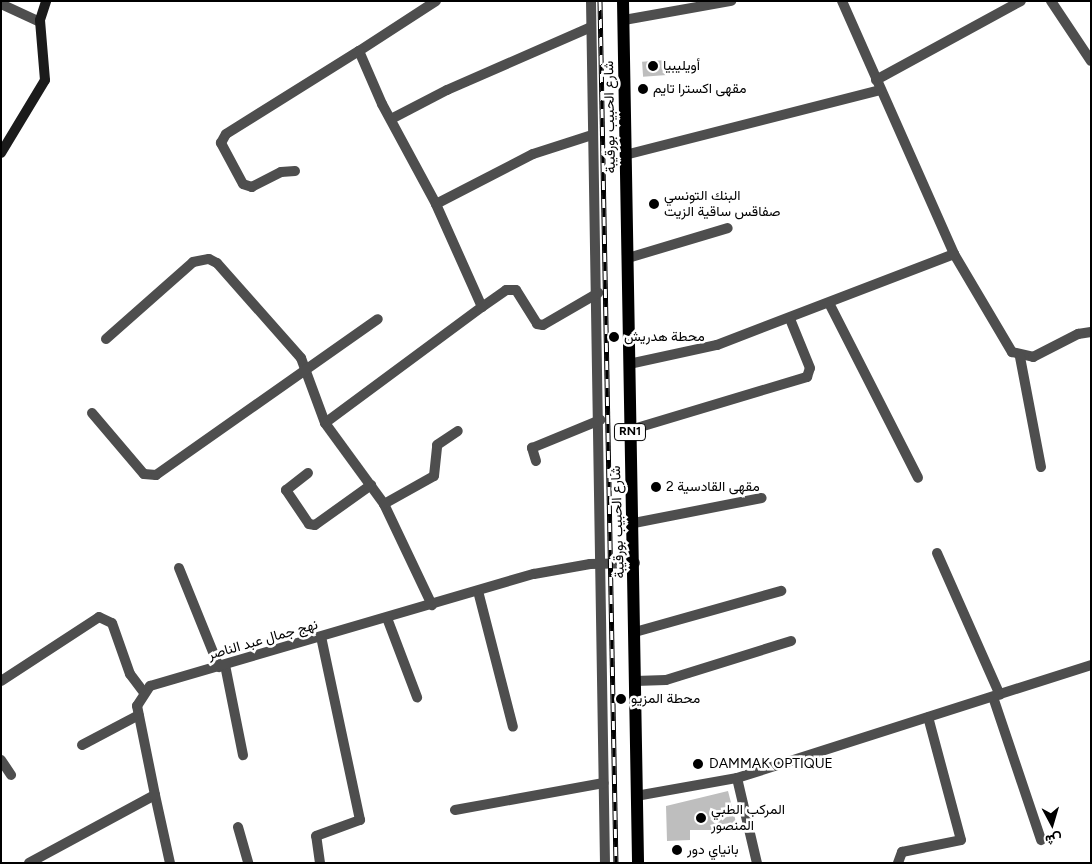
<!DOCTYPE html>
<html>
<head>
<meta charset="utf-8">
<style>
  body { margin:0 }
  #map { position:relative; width:1092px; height:864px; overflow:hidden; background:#fff; font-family:Figtree,Vazirmatn,sans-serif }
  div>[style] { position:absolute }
  .building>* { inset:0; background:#bebebe; transform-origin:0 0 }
  .street>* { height:10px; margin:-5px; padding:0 5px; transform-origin:5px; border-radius:5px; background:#4e4e4e }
  .secondary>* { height:10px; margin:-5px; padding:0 5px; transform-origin:5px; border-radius:5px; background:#1b1b1b }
  .primary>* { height:12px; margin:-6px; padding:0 6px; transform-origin:6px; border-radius:6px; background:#000 }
  .rail>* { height:5px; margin-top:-2.5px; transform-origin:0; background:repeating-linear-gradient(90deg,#fff 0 9px,#000 0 18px); box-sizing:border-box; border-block:1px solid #000 }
  .dots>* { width:14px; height:14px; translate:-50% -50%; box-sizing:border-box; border:2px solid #fff; border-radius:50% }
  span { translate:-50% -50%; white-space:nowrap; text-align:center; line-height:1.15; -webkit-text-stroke:5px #fff; paint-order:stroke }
  .shield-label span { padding:1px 4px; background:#fff; border:1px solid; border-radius:4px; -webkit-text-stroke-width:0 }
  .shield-label { font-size:12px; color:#000; font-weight:700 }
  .poi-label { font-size:14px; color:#000 }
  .left { translate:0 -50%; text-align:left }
  .street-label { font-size:14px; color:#000 }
  .frame { position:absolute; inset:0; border:2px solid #000; pointer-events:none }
  .north { position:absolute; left:1027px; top:799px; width:50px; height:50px; -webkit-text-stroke:4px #fff; paint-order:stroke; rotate:174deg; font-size:14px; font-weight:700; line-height:20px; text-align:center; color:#000 }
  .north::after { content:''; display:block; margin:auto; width:18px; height:22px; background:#000; clip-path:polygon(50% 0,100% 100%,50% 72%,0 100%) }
</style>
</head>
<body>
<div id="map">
  <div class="building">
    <div style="left:666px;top:60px;width:15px;height:24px;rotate:86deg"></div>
    <div style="clip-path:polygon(728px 791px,738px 830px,690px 830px,690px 840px,667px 841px,666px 806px)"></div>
  </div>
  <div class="street">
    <div style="left:436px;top:1px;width:92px;rotate:147deg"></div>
    <div style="left:359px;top:51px;width:58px;rotate:66.5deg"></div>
    <div style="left:382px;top:104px;width:114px;rotate:61.6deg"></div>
    <div style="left:436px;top:204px;width:109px;rotate:-27.3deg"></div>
    <div style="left:533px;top:154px;width:62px;rotate:-17.9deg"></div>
    <div style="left:591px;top:1px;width:862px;rotate:89.07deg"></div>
    <div style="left:842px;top:1px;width:277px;rotate:66.1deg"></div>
    <div style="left:954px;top:254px;width:114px;rotate:59.4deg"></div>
    <div style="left:1012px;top:352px;width:22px;rotate:13deg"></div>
    <div style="left:1033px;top:357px;width:51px;rotate:-27.1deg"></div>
    <div style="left:1078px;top:334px;width:13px;rotate:-9deg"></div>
    <div style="left:1051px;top:1px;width:72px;rotate:56.3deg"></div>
    <div style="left:1px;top:4px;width:43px;rotate:24.8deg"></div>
    <div style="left:624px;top:20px;width:109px;rotate:-10.1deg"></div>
    <div style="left:876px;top:80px;width:165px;rotate:-28.6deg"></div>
    <div style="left:393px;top:118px;width:61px;rotate:-27.4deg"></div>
    <div style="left:447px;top:90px;width:157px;rotate:-23.6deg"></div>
    <div style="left:625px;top:155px;width:263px;rotate:-14.3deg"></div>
    <div style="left:295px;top:171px;width:14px;rotate:176deg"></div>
    <div style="left:281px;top:172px;width:33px;rotate:153deg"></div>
    <div style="left:252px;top:187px;width:9px;rotate:-162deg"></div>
    <div style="left:243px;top:184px;width:47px;rotate:-118.2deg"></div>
    <div style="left:221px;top:143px;width:10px;rotate:-61deg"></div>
    <div style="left:226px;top:134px;width:157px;rotate:-32deg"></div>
    <div style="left:628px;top:258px;width:104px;rotate:-16.7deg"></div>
    <div style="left:829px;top:303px;width:196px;rotate:63deg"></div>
    <div style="left:482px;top:307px;width:29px;rotate:-35deg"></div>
    <div style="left:506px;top:290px;width:10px"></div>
    <div style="left:516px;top:290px;width:40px;rotate:58deg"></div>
    <div style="left:537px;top:324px;width:6px;rotate:9deg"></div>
    <div style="left:543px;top:325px;width:64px;rotate:-30.2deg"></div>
    <div style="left:106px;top:339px;width:116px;rotate:-41.5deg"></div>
    <div style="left:193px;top:262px;width:16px;rotate:-11deg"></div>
    <div style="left:209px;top:259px;width:9px;rotate:27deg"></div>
    <div style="left:217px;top:263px;width:127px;rotate:48.5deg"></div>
    <div style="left:301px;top:358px;width:69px;rotate:69.7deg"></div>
    <div style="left:325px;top:423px;width:100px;rotate:53.9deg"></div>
    <div style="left:384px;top:504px;width:112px;rotate:64.6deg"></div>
    <div style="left:1020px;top:357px;width:112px;rotate:79.2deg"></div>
    <div style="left:629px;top:364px;width:90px;rotate:-12.2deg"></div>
    <div style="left:717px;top:345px;width:254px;rotate:-21deg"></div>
    <div style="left:92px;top:413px;width:80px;rotate:49.6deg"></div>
    <div style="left:144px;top:474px;width:12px;rotate:5deg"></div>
    <div style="left:156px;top:475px;width:271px;rotate:-35.1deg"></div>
    <div style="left:325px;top:423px;width:195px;rotate:-36.5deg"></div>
    <div style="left:482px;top:307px;width:113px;rotate:-114.1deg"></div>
    <div style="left:630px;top:430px;width:185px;rotate:-16.7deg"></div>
    <div style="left:807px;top:377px;width:9px;rotate:-72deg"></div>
    <div style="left:810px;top:368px;width:53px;rotate:-112.2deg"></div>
    <div style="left:536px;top:461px;width:14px;rotate:-107deg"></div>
    <div style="left:532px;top:448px;width:74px;rotate:-22.4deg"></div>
    <div style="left:308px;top:473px;width:28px;rotate:142deg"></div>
    <div style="left:286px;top:490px;width:41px;rotate:55.9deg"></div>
    <div style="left:309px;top:524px;width:6px;rotate:9deg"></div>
    <div style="left:315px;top:525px;width:69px;rotate:-35.5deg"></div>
    <div style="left:384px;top:504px;width:57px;rotate:-29.2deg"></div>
    <div style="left:434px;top:476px;width:31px;rotate:-84deg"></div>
    <div style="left:437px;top:445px;width:25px;rotate:-34deg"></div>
    <div style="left:634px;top:523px;width:130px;rotate:-11.1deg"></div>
    <div style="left:937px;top:553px;width:155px;rotate:66.1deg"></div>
    <div style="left:179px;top:568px;width:107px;rotate:68deg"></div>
    <div style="left:478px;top:591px;width:140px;rotate:75.6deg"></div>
    <div style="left:387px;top:618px;width:85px;rotate:69.2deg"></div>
    <div style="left:635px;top:632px;width:152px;rotate:-15.7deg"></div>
    <div style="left:225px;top:665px;width:92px;rotate:78.7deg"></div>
    <div style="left:1px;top:681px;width:117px;rotate:-33.1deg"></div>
    <div style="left:99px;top:617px;width:14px;rotate:25deg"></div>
    <div style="left:112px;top:623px;width:54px;rotate:70.6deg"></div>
    <div style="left:130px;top:674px;width:21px;rotate:53deg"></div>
    <div style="left:635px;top:681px;width:31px;rotate:-2deg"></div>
    <div style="left:666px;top:680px;width:131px;rotate:-17.3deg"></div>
    <div style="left:993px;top:697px;width:151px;rotate:71.4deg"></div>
    <div style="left:82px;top:745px;width:64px;rotate:-27.8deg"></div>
    <div style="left:1px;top:760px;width:18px;rotate:56deg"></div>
    <div style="left:737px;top:778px;width:87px;rotate:76.8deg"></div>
    <div style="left:155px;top:795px;width:70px;rotate:77.6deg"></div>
    <div style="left:636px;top:796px;width:103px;rotate:-10.1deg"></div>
    <div style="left:737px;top:778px;width:372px;rotate:-17.7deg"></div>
    <div style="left:455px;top:810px;width:151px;rotate:-10.3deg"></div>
    <div style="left:238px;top:827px;width:37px;rotate:74deg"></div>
    <div style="left:29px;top:863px;width:143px;rotate:-28.4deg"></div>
    <div style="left:155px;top:795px;width:91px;rotate:-101.4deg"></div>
    <div style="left:137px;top:706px;width:24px;rotate:-57deg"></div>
    <div style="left:150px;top:686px;width:400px;rotate:-16.3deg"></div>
    <div style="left:534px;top:574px;width:57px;rotate:-10.1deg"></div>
    <div style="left:590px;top:564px;width:45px;rotate:-1.3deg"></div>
    <div style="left:320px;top:863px;width:27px;rotate:-98deg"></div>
    <div style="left:316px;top:836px;width:47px;rotate:-20deg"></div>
    <div style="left:360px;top:820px;width:187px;rotate:-102deg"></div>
    <div style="left:898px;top:863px;width:12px;rotate:-70deg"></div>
    <div style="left:902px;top:852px;width:60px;rotate:-11.5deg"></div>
    <div style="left:961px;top:840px;width:127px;rotate:-105deg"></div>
  </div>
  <div class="secondary">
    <div style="left:1px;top:153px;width:85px;rotate:-58.9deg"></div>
    <div style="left:45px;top:80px;width:60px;rotate:-94.8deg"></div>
    <div style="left:40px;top:20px;width:20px;rotate:-72deg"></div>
  </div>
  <div class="primary">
    <div style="left:623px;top:1px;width:862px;rotate:89deg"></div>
  </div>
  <div class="rail">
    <div style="left:600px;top:1px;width:862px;rotate:88.94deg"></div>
  </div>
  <div class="dots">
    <div style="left:653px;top:66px;background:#000"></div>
    <div style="left:643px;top:89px;background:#000"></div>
    <div style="left:654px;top:204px;background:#000"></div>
    <div style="left:614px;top:337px;background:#000"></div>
    <div style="left:656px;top:487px;background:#000"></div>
    <div style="left:621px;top:699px;background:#000"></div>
    <div style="left:698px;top:764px;background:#000"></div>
    <div style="left:701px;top:818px;background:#000"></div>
    <div style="left:677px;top:850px;background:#000"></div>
  </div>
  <div class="shield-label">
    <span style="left:630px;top:432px">RN1</span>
  </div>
  <div class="poi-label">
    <span class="left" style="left:663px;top:66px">أويليبيا</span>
    <span class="left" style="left:653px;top:89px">مقهى اكسترا تايم</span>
    <span class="left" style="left:664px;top:204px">البنك التونسي<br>صفاقس ساقية الزيت</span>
    <span class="left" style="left:624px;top:337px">محطة هدريش</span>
    <span class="left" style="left:666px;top:487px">مقهى القادسية 2</span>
    <span class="left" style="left:631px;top:699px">محطة المزيو</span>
    <span class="left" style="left:709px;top:764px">DAMMAK OPTIQUE</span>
    <span class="left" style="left:711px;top:818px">المركب الطبي<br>المنصور</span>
    <span class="left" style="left:687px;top:850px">بانياي دور</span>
  </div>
  <div class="street-label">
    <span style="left:610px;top:117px;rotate:-91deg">شارع الحبيب بورقيبة</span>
    <span style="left:618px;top:522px;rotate:-92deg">شارع الحبيب بورقيبة</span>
    <span style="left:263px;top:640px;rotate:-16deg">نهج جمال عبد الناصر</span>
  </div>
  <div class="frame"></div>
  <div class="north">ش</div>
</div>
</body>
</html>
